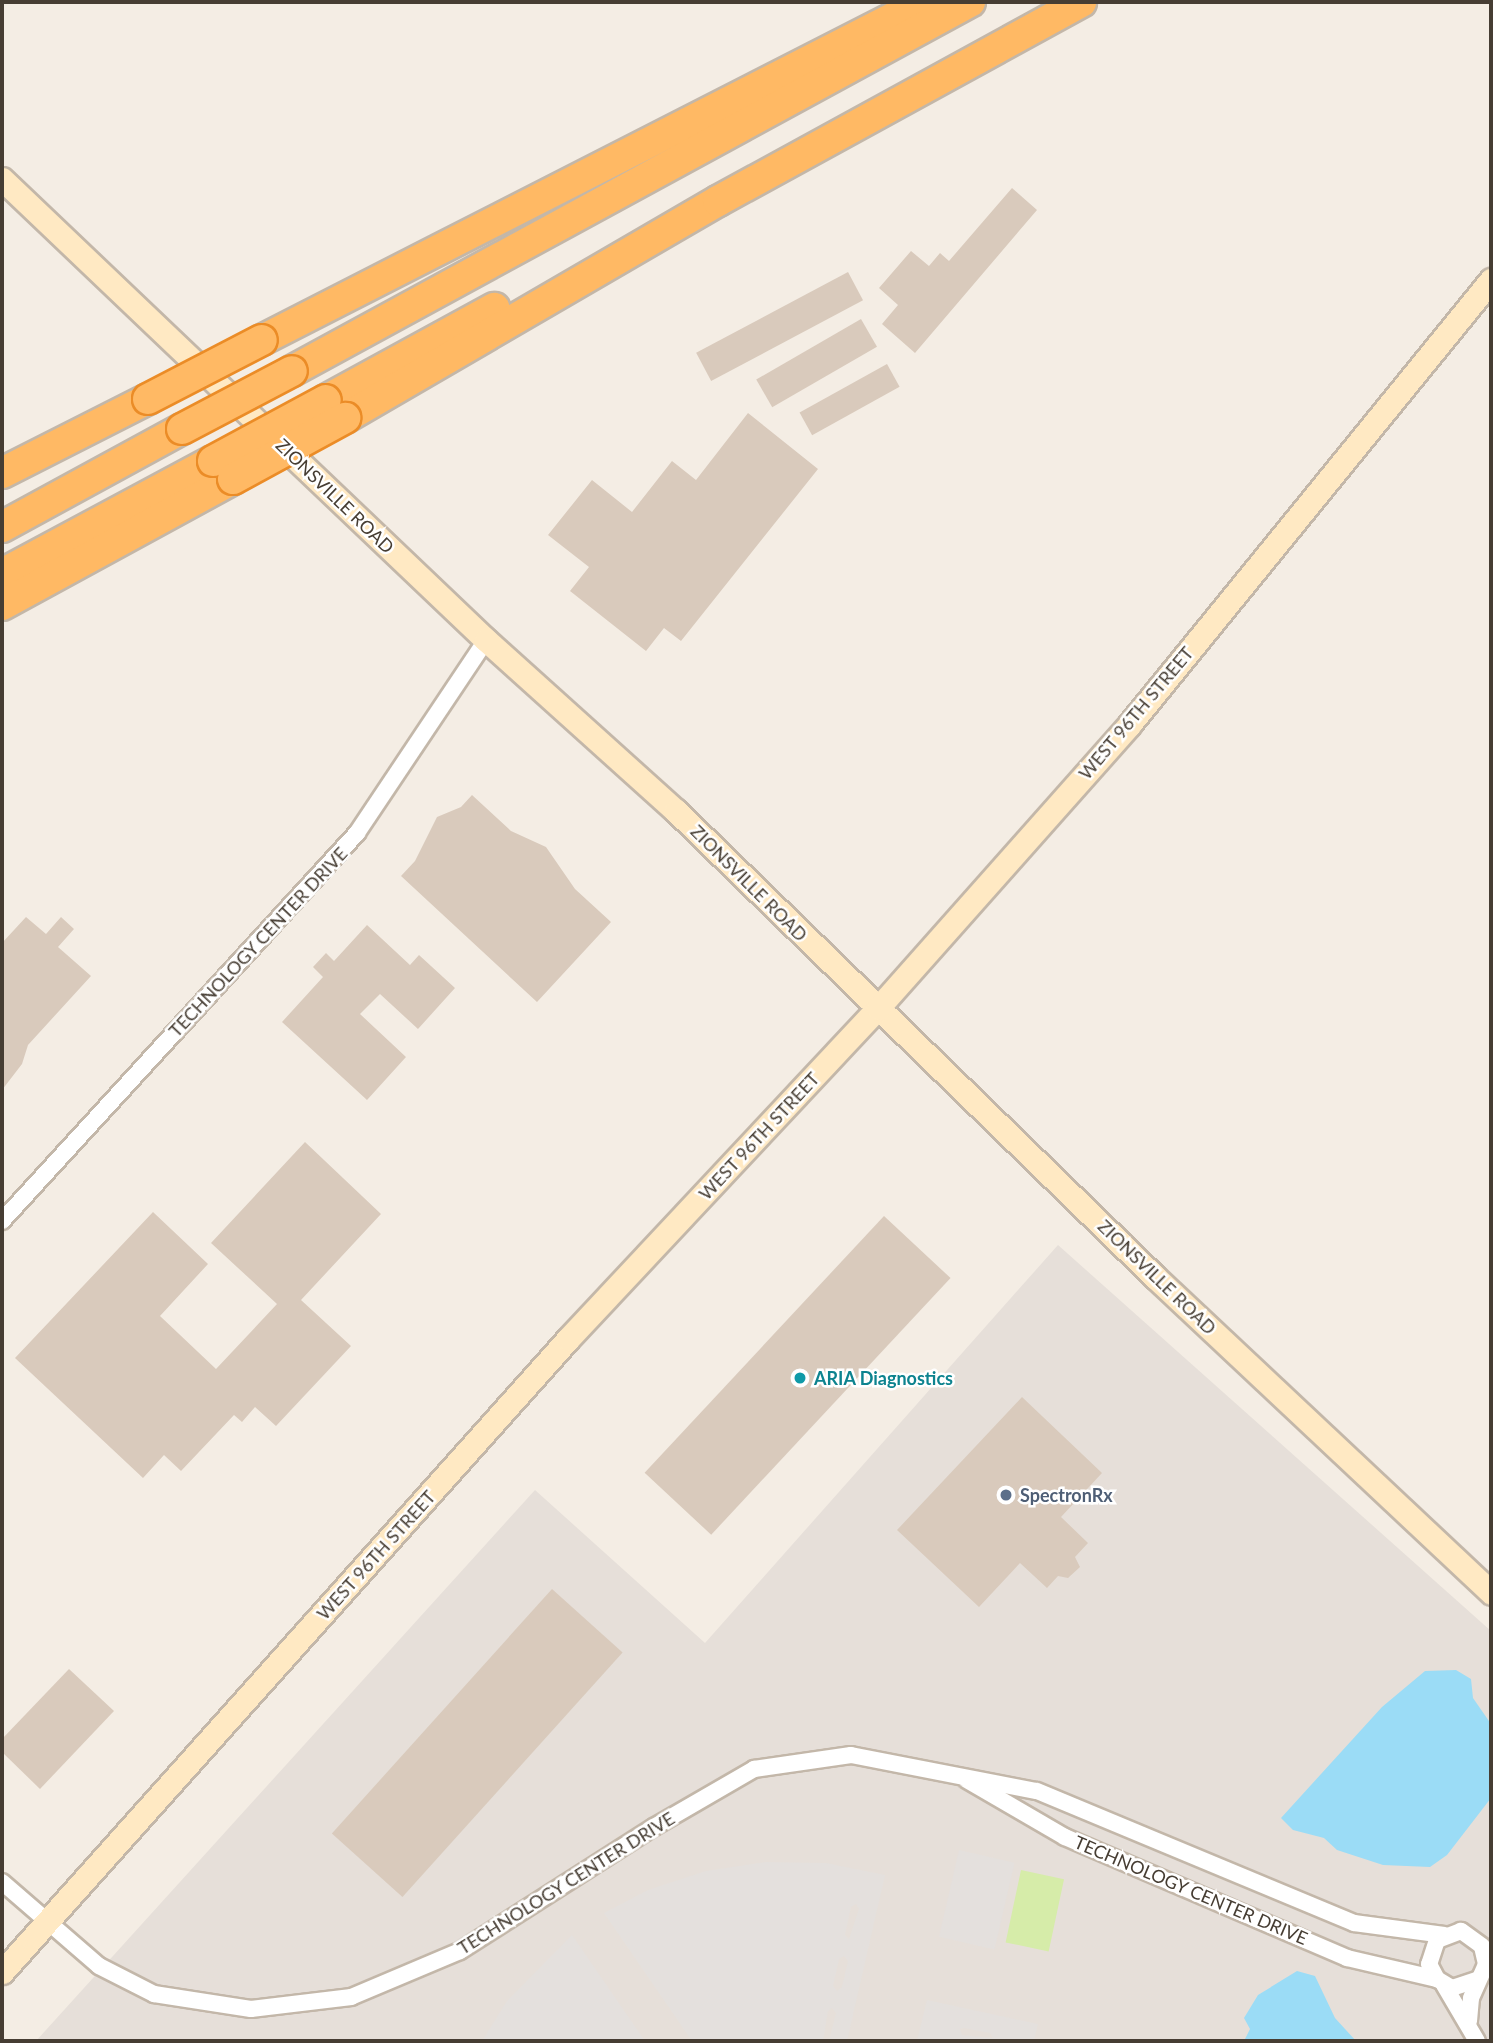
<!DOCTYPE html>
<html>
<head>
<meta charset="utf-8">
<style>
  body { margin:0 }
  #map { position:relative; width:1493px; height:2043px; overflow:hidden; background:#f4ede4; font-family:Lato,sans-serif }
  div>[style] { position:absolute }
  .industrial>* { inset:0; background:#e6dfd9 }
  .green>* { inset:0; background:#d6eca9; transform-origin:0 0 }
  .parking>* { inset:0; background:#e4e0dd; transform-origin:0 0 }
  .water>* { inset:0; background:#9bdcf6 }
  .building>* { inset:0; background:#d9cabc; transform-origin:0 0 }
  .roads { filter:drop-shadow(2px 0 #c3b7a9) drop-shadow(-2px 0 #c3b7a9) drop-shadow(0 2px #c3b7a9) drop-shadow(0 -2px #c3b7a9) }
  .street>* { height:16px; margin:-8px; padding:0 8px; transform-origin:8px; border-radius:8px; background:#fff }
  .secondary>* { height:23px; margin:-11.5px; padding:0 11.5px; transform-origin:11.5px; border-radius:11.5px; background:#ffe9c3 }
  .highway>* { height:30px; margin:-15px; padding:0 15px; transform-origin:15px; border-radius:15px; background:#ffb964 }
  .bridges { filter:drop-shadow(2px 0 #eb8c27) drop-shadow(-2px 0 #eb8c27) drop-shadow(0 2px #eb8c27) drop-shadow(0 -2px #eb8c27) }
  .highway-bridge>* { height:30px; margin:-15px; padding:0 15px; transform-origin:15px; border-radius:15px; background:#ffb964 }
  .dots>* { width:19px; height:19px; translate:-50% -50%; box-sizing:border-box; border:4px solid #fff; border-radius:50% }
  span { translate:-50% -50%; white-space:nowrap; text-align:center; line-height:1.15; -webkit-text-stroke:5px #fff; paint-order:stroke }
  .street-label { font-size:18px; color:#463d33 }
  .culture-label { font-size:18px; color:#0d838f; font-weight:700 }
  .left { translate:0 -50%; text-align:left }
  .service-label { font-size:18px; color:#4e5e75; font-weight:700 }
  .frame { position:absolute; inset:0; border:4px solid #463d33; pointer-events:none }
</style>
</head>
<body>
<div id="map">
  <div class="industrial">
    <div style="clip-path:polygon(1058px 1245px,1491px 1631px,1491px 2041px,36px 2041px,535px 1490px,705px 1643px)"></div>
  </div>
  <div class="green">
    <div style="left:1021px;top:1870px;width:44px;height:74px;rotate:12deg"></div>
  </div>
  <div class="parking">
    <div style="left:959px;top:1850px;width:57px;height:89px;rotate:13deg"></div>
    <div style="clip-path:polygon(evenodd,765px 1862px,826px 1863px,885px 1875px,847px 2041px,829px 2041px,836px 2013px,832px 2008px,828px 2011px,823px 2041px,692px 2041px,604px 1913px,648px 1890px,706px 1871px,765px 1862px,856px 1904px,859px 1909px,849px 1939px,845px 1935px,851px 1907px,856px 1904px,765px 1862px,844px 1956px,848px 1961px,842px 1987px,837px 1991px,833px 1986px,839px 1959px,844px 1956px)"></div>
    <div style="clip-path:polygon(572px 1935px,645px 2041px,482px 2041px,507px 2001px)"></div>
    <div style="clip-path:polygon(evenodd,927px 2000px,1038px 2024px,1034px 2041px,917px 2041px,927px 2000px,964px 2028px,990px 2033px,993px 2038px,962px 2035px,960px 2029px,964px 2028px)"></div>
  </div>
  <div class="water">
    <div style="clip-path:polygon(1456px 1670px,1471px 1679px,1473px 1698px,1491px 1724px,1491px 1798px,1447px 1855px,1430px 1867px,1383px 1865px,1337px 1850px,1324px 1838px,1293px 1830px,1281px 1818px,1382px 1707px,1425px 1671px)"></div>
    <div style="clip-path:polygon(1297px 1971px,1315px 1976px,1335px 2018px,1356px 2041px,1244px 2041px,1250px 2029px,1244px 2018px,1258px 1995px)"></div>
  </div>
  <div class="building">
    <div style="clip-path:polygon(1012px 188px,1037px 210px,915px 353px,882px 324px,898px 305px,879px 288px,911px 251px,929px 266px,940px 253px,949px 261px)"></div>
    <div style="left:848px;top:272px;width:32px;height:172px;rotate:62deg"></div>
    <div style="left:861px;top:319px;width:32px;height:121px;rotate:60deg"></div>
    <div style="left:887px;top:364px;width:26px;height:100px;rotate:61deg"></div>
    <div style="clip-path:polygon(748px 413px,818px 469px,681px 641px,664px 628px,646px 651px,570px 591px,589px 567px,548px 535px,592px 480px,632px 512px,672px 461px,696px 480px)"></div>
    <div style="clip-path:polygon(472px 795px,511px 831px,546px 847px,575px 889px,611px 922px,537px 1002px,401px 876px,415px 861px,437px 817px,461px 807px)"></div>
    <div style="clip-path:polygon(26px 917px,46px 934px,61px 917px,74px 929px,58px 947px,91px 976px,28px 1045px,22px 1064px,2px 1090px,2px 943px)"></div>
    <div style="clip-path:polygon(367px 925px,410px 965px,419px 955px,455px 988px,418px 1029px,380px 994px,360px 1014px,406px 1057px,367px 1100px,282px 1022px,323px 977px,313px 967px,326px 953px,334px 961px)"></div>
    <div style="clip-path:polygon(305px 1142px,381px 1214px,301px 1300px,351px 1346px,276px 1426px,255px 1407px,242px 1422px,234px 1415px,181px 1471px,164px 1455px,143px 1478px,15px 1358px,153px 1212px,208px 1264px,160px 1316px,216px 1369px,277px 1304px,211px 1243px)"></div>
    <div style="left:884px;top:1216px;width:91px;height:351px;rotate:43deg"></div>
    <div style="clip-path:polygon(1022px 1397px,1102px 1473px,1061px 1517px,1088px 1543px,1075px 1557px,1080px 1567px,1068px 1578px,1058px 1576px,1047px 1588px,1020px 1563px,979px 1607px,897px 1530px)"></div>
    <div style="left:552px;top:1589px;width:95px;height:329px;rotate:42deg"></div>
    <div style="clip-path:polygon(69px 1669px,114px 1711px,40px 1789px,2px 1752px,2px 1739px)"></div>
  </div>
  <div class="roads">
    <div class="street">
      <div style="left:2px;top:1221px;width:526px;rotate:-47.54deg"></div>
      <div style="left:357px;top:833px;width:232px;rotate:-56.2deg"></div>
      <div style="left:967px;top:1780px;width:113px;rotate:30.2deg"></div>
      <div style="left:1065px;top:1837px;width:307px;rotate:23.2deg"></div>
      <div style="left:1347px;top:1958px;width:92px;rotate:13.1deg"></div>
      <div style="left:2px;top:1882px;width:128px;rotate:40.9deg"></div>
      <div style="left:99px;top:1966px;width:62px;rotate:27deg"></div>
      <div style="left:154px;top:1994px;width:98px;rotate:8.8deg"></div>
      <div style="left:251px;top:2009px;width:101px;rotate:-6.8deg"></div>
      <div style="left:351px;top:1997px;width:118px;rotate:-22.9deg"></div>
      <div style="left:460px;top:1951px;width:230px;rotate:-32.6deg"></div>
      <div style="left:654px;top:1827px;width:116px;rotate:-30.1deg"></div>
      <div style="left:754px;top:1769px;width:98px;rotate:-8.2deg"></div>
      <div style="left:851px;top:1755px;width:189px;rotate:11deg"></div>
      <div style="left:1037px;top:1791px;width:343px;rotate:22.6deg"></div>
      <div style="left:1354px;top:1923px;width:91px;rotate:7.6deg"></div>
      <div style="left:1444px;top:1985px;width:65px;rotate:59.5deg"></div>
      <div style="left:1469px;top:2021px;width:23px;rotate:-85deg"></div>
      <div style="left:1471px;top:1998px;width:37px;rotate:-66deg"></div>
      <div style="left:1486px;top:1964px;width:18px;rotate:-103deg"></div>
      <div style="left:1482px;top:1946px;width:26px;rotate:-144deg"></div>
      <div style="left:1461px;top:1931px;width:26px;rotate:159deg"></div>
      <div style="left:1437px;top:1940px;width:25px;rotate:108deg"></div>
      <div style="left:1429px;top:1964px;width:17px;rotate:62deg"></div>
      <div style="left:1437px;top:1979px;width:17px;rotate:31deg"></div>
      <div style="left:1452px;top:1988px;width:26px;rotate:-18deg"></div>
    </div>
    <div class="secondary">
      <div style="left:2px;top:179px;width:668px;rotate:43.61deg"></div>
      <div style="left:486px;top:640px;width:256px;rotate:42deg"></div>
      <div style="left:676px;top:811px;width:668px;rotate:44.21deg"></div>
      <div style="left:1155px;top:1277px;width:461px;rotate:43.2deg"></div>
      <div style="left:2px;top:1972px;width:849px;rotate:-48.2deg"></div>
      <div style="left:568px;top:1339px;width:453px;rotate:-46.9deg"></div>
      <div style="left:878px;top:1008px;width:378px;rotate:-48.4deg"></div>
      <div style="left:1129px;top:725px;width:574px;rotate:-50.87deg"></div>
    </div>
    <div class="highway">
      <div style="left:262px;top:340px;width:743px;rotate:-27.05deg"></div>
      <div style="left:292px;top:371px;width:772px;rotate:-28.56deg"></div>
      <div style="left:326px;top:400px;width:192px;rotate:-28.7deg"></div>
      <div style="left:345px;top:418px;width:432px;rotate:-30.2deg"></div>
      <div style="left:718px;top:201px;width:414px;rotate:-28.7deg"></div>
      <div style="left:2px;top:473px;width:164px;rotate:-26.9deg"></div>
      <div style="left:2px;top:527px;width:205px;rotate:-28.6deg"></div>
      <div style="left:2px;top:574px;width:239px;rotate:-28.2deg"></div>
      <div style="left:2px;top:605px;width:263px;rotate:-28.6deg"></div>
    </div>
  </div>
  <div class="bridges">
    <div class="highway-bridge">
      <div style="left:148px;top:399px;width:128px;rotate:-27.4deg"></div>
      <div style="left:182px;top:429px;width:124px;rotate:-27.8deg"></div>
      <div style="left:213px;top:461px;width:128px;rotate:-28.4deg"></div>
      <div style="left:233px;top:479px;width:128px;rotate:-28.6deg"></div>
    </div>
  </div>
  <div class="dots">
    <div style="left:800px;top:1378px;background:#0f9aa8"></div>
    <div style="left:1006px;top:1495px;background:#5c6f8a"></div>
  </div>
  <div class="street-label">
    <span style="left:335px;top:496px;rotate:44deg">ZIONSVILLE ROAD</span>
    <span style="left:1136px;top:713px;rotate:-50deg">WEST 96TH STREET</span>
    <span style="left:749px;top:883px;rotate:45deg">ZIONSVILLE ROAD</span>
    <span style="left:258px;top:942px;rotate:-47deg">TECHNOLOGY CENTER DRIVE</span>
    <span style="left:759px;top:1136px;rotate:-47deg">WEST 96TH STREET</span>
    <span style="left:1157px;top:1277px;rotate:44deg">ZIONSVILLE ROAD</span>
    <span style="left:376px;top:1555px;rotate:-48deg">WEST 96TH STREET</span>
    <span style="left:566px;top:1883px;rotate:-32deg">TECHNOLOGY CENTER DRIVE</span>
    <span style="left:1191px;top:1890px;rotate:23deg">TECHNOLOGY CENTER DRIVE</span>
  </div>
  <div class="culture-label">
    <span class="left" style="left:814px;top:1378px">ARIA Diagnostics</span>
  </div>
  <div class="service-label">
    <span class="left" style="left:1020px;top:1495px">SpectronRx</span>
  </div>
  <div class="frame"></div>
</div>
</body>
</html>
